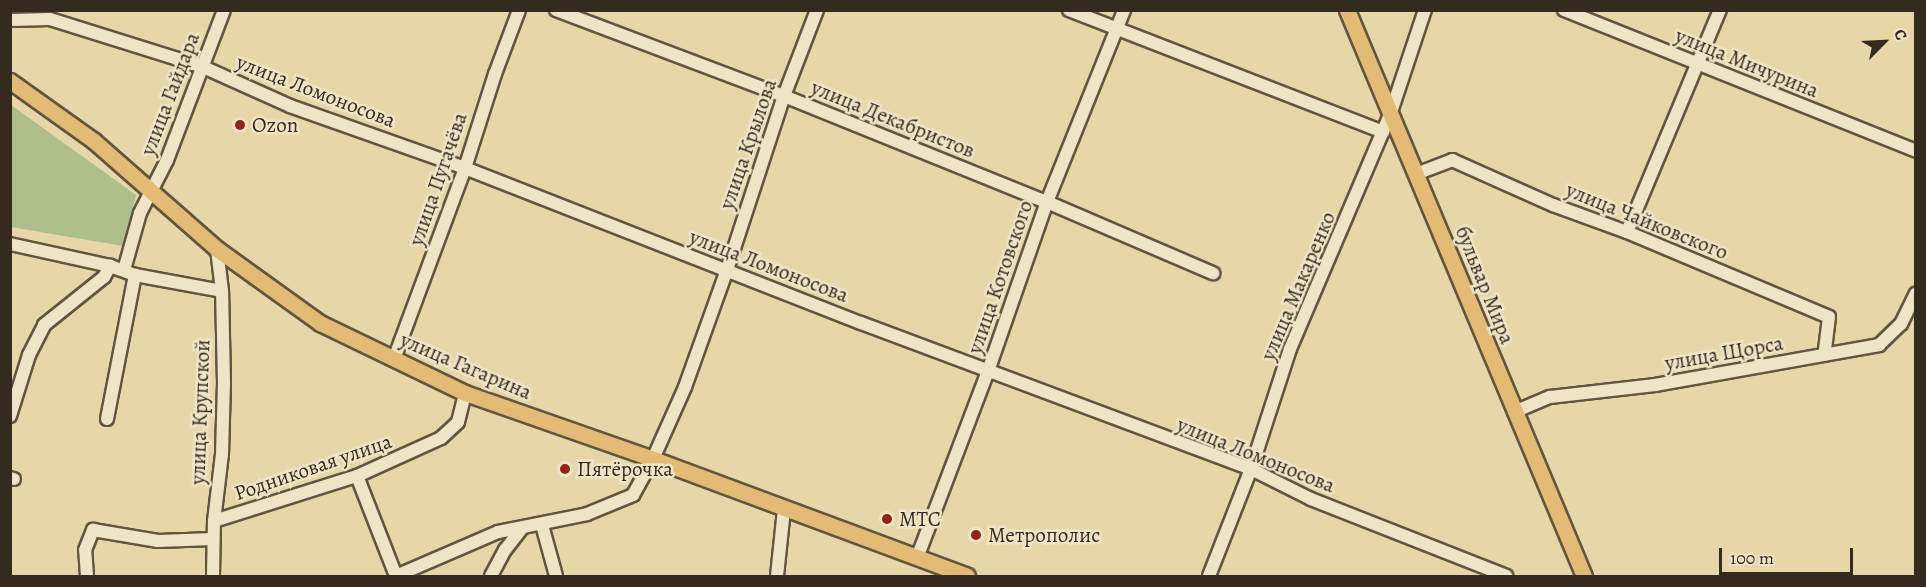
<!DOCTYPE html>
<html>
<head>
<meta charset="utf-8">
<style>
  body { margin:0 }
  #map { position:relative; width:1926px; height:587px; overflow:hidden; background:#e6d6a8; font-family:Alegreya,serif }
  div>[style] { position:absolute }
  .green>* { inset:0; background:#aebf8c }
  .roads { filter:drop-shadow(2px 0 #615540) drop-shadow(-2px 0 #615540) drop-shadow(0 2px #615540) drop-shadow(0 -2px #615540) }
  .minor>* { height:12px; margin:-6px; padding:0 6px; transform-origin:6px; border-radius:6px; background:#efe4c6 }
  .major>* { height:15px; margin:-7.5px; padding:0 7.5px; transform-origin:7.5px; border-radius:7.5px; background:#e3bb74 }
  .dots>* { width:16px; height:16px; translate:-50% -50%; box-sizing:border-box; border:3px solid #efe4c6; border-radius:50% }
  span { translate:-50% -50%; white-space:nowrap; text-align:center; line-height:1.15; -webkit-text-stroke:5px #efe4c6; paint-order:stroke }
  .street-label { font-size:21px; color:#352a1e }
  .poi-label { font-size:21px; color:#352a1e }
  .left { translate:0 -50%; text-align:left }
  .frame { position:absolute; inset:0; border:12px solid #352a1e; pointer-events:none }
  .north { position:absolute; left:1854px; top:12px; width:60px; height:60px; -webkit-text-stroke:4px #efe4c6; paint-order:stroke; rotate:66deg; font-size:16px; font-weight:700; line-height:24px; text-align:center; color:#352a1e }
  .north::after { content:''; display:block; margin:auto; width:21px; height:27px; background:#352a1e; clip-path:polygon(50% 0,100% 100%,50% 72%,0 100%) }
  .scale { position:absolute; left:1719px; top:548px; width:134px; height:27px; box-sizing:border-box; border:3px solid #352a1e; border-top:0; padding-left:8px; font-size:18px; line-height:21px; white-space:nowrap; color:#352a1e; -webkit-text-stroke:4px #efe4c6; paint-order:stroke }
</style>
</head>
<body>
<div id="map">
  <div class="green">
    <div style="clip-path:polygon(11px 105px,136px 195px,123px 246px,11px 227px)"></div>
  </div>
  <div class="roads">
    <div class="minor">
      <div style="left:556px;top:10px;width:244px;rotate:20.7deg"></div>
      <div style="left:784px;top:96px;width:284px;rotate:22deg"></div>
      <div style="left:1047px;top:202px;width:181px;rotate:23.2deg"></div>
      <div style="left:1069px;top:10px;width:337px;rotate:21.2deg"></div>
      <div style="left:1564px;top:10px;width:379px;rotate:21.8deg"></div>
      <div style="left:10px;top:20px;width:40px;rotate:-1.4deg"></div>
      <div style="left:50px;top:19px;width:160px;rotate:17.4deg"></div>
      <div style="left:203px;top:67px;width:95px;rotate:24.1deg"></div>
      <div style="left:290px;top:106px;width:186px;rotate:19.5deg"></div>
      <div style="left:465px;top:168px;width:425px;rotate:21.4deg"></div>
      <div style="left:861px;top:323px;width:416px;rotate:20.5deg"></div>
      <div style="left:1251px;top:469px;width:67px;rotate:26.6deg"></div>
      <div style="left:1311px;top:499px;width:210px;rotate:21.5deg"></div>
      <div style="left:1416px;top:174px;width:39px;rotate:-21deg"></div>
      <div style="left:1452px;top:160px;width:111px;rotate:24deg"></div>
      <div style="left:1553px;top:205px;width:79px;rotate:20deg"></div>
      <div style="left:1627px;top:232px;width:219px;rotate:22.8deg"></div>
      <div style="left:1829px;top:317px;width:38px;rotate:97deg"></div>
      <div style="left:1627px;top:232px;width:241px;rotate:-67.3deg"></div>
      <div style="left:10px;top:244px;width:102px;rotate:12.4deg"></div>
      <div style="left:110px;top:266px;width:27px;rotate:20deg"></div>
      <div style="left:135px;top:275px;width:88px;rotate:10.4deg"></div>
      <div style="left:124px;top:270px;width:59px;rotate:-74.3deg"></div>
      <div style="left:140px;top:213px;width:59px;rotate:-63deg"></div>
      <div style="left:167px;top:160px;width:160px;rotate:-69.2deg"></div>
      <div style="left:394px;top:359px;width:204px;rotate:-69.6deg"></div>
      <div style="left:465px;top:168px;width:99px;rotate:-72.3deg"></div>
      <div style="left:495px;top:74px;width:68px;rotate:-69.4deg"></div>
      <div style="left:1514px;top:412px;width:39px;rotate:-23deg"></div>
      <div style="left:1550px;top:397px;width:106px;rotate:-6.5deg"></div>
      <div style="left:1655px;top:385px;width:228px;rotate:-10.1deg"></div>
      <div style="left:1879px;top:345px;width:30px;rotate:-44deg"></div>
      <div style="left:1901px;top:324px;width:34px;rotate:-64deg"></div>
      <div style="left:10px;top:416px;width:64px;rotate:-72.7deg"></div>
      <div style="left:29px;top:355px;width:34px;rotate:-63deg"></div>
      <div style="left:44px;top:325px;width:77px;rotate:-38.7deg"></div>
      <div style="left:104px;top:277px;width:13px;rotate:-61deg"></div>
      <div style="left:107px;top:419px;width:147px;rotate:-79deg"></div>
      <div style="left:357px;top:476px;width:107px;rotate:68.7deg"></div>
      <div style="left:10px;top:478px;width:4px;rotate:14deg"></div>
      <div style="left:214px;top:521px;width:150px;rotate:-17.5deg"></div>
      <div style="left:357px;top:476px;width:92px;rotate:-24.3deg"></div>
      <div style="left:441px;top:438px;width:23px;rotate:-43deg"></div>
      <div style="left:458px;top:422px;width:30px;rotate:-76deg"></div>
      <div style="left:542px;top:525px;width:53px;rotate:74.6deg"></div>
      <div style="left:917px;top:558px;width:200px;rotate:-69.2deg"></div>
      <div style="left:988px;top:371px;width:179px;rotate:-70.8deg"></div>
      <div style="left:1047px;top:202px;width:207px;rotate:-68.1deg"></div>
      <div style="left:87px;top:576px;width:26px;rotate:-94deg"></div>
      <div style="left:85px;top:550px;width:22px;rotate:-68deg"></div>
      <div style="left:93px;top:530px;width:66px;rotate:9.6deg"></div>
      <div style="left:158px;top:541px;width:55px;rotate:-2.1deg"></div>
      <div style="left:213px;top:576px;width:55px;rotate:-89deg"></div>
      <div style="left:214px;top:521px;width:67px;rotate:-83.2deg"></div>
      <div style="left:222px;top:454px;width:71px;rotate:-88.4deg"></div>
      <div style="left:224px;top:383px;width:92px;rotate:-91.2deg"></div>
      <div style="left:222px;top:291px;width:42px;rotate:-96.8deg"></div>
      <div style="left:396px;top:576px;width:111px;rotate:-23.3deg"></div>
      <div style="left:498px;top:532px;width:91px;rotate:-11.4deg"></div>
      <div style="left:587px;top:514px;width:50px;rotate:-22.4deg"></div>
      <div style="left:633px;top:495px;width:41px;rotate:-60.9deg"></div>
      <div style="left:653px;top:459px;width:79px;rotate:-66deg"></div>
      <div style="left:685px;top:387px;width:124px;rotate:-70.3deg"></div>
      <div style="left:727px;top:270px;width:183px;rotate:-71.9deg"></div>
      <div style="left:784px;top:96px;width:92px;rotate:-69deg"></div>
      <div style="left:491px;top:576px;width:30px;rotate:-62deg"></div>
      <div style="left:505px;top:550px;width:29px;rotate:-52deg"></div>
      <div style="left:777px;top:576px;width:67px;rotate:-84deg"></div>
      <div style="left:1209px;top:576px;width:115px;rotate:-68.6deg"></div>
      <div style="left:1251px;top:469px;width:126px;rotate:-72deg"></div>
      <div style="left:1290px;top:349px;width:254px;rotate:-66.9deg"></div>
      <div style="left:1390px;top:115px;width:111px;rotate:-71.6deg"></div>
    </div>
    <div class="major">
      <div style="left:1347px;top:10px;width:614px;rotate:67.28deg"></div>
      <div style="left:10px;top:81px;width:103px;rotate:35.5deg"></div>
      <div style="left:94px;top:141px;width:164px;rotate:41.3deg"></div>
      <div style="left:217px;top:249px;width:127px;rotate:35.7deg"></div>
      <div style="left:320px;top:323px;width:161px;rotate:25.8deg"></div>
      <div style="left:465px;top:393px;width:199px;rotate:19.3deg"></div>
      <div style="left:653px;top:459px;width:335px;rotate:20.4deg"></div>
    </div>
  </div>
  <div class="dots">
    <div style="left:240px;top:125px;background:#8f2418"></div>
    <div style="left:565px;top:469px;background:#8f2418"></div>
    <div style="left:887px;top:519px;background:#8f2418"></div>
    <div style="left:976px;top:535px;background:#8f2418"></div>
  </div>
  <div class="street-label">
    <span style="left:1747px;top:63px;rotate:22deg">улица Мичурина</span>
    <span style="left:316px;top:91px;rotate:21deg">улица Ломоносова</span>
    <span style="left:170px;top:94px;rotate:-69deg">улица Гайдара</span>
    <span style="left:893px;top:119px;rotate:22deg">улица Декабристов</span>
    <span style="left:748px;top:144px;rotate:-71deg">улица Крылова</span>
    <span style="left:438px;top:179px;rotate:-71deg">улица Пугачёва</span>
    <span style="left:1647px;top:221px;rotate:22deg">улица Чайковского</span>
    <span style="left:769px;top:266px;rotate:21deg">улица Ломоносова</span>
    <span style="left:1000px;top:277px;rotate:-71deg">улица Котовского</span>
    <span style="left:1485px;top:285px;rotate:68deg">бульвар Мира</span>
    <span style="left:1298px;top:286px;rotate:-67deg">улица Макаренко</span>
    <span style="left:1724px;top:353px;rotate:-10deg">улица Щорса</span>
    <span style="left:466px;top:366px;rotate:23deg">улица Гагарина</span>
    <span style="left:200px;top:412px;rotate:-88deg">улица Крупской</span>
    <span style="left:1256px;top:455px;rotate:22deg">улица Ломоносова</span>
    <span style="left:313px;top:467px;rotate:-19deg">Родниковая улица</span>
  </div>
  <div class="poi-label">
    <span class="left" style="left:252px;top:125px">Ozon</span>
    <span class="left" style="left:577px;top:469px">Пятёрочка</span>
    <span class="left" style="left:899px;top:519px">МТС</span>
    <span class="left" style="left:988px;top:535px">Метрополис</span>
  </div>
  <div class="frame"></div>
  <div class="north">С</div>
  <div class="scale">100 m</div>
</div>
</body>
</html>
